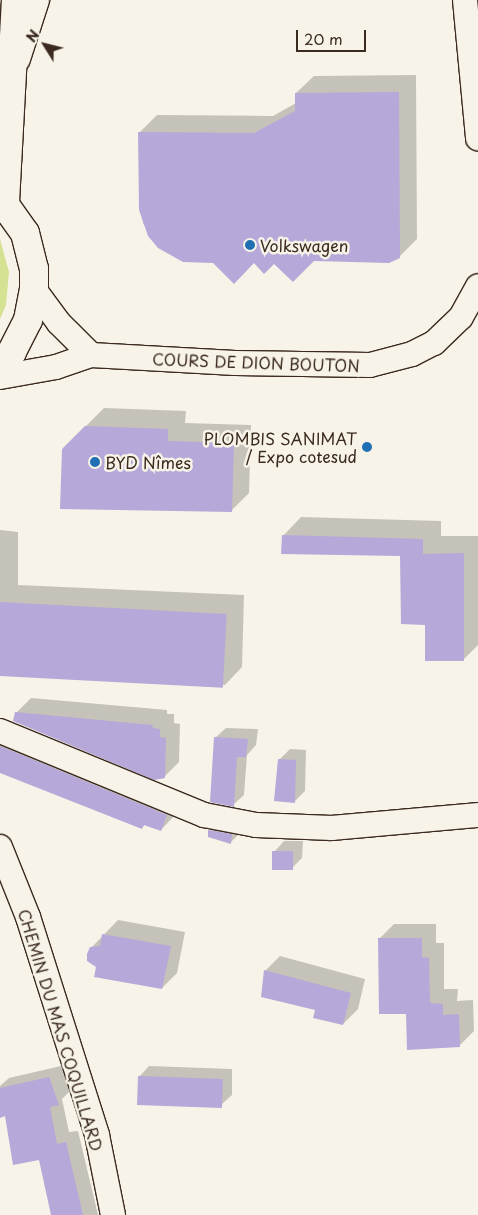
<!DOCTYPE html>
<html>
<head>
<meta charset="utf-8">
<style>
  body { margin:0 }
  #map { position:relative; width:478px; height:1215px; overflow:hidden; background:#f7f3e8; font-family:"Playpen Sans",sans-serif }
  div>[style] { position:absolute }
  .green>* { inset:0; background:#d5e294 }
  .shadow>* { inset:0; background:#0003 }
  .building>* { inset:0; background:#b6a8d9; transform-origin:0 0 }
  .roads { filter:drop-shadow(1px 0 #3b2a1e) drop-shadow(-1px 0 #3b2a1e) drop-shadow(0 1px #3b2a1e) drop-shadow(0 -1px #3b2a1e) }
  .minor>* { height:24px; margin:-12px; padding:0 12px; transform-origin:12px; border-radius:12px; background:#f7f3e8 }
  .major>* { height:28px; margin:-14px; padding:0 14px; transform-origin:14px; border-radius:14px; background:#f7f3e8 }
  .dots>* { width:14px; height:14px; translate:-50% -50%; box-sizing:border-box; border:2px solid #f7f3e8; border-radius:50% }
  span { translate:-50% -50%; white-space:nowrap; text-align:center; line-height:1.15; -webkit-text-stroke:5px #f7f3e8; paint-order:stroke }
  .poi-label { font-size:16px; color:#3b2a1e }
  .left { translate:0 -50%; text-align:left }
  .right { translate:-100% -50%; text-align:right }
  .street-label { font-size:16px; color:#3b2a1e }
  .north { position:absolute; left:20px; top:20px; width:50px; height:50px; -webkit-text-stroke:4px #f7f3e8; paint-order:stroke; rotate:306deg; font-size:14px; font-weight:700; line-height:20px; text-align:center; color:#3b2a1e }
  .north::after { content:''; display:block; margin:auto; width:18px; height:22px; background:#3b2a1e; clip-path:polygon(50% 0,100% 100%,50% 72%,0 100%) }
  .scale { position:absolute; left:296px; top:30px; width:70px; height:22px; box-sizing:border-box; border:2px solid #3b2a1e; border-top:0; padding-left:6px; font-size:15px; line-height:18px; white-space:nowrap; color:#3b2a1e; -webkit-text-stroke:4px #f7f3e8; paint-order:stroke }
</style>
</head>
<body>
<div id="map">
  <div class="green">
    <div style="clip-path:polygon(0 239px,9px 272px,6px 305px,0 319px)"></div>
  </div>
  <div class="shadow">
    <div style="clip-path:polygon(416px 75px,417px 239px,399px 257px,214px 262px,159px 247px,143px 223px,139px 133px,157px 115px,273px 116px,296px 103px,296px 93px,314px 76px)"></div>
    <div style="clip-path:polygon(104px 408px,186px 411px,185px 423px,251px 425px,249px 493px,231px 511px,63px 449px)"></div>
    <div style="clip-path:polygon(301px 517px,441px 521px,441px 536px,478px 536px,478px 645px,464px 659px,426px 623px,401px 555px,283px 536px)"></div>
    <div style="clip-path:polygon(0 530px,18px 532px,18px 585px,244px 595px,242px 667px,225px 685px,0 674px)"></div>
    <div style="clip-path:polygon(31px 698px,167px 710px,167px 714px,174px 714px,174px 723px,180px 724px,179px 762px,164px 777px,16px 713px)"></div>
    <div style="clip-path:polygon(0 725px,175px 815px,161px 830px,145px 824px,141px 828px,0 772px)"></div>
    <div style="clip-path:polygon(226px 728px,258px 729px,256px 745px,247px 755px,244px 795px,233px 805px,215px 738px)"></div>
    <div style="clip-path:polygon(290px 749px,306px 750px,305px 791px,294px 802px,279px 760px)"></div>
    <div style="clip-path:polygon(220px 820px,241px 832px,231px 842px,210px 830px)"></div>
    <div style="clip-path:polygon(284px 841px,303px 841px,302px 858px,292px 868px,274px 852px)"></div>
    <div style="clip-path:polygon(118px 920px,185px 932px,177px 973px,162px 988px,97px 967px,91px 948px)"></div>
    <div style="clip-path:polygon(394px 924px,436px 924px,436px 943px,444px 943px,444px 989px,458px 989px,457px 1001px,473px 1000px,474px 1031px,459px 1046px,407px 1013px,379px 939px)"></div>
    <div style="clip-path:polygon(280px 956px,365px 979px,358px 1009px,343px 1024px,316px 1009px,265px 971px)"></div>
    <div style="clip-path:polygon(61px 1066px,70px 1091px,62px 1099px,69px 1132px,78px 1131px,98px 1215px,52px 1215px,40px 1159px,6px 1115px,0 1113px,0 1086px,9px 1078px)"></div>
    <div style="clip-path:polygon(149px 1066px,232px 1069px,232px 1095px,221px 1105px,139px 1077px)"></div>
  </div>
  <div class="building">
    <div style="clip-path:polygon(399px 92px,400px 258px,389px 263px,314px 261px,293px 282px,274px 264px,264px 274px,254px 263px,234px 284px,213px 263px,183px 262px,158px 248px,148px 236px,139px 210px,138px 132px,254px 133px,295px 111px,295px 93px)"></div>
    <div style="clip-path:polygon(85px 426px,168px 429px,168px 441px,234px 443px,232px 512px,60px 509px,62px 449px)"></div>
    <div style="clip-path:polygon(282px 535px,423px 539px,423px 554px,464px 553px,464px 661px,425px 661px,425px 625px,401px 624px,400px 556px,281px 554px)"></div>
    <div style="left:0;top:602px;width:227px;height:74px;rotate:3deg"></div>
    <div style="clip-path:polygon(15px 712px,152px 725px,153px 728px,160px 729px,160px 737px,166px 738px,165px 778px,154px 780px,13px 721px)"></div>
    <div style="clip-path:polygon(214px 737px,248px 739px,246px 757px,237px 757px,234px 807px,210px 802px)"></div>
    <div style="clip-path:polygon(0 746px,167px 815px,161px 831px,144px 825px,142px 829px,0 773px)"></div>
    <div style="clip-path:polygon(278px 759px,296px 760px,295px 803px,274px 801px)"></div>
    <div style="clip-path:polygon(208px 830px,232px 834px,231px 844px,208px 837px)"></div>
    <div style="left:272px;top:851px;width:21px;height:19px"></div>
    <div style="clip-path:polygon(102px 934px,171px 946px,162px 989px,94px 977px,96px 967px,87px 961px,87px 954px,90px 947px,100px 946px)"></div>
    <div style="clip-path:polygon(378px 938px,422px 938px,422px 957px,429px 958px,430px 1003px,443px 1004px,443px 1015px,459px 1014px,460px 1047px,407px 1050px,406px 1014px,379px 1014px)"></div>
    <div style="clip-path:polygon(264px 970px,351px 993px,343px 1025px,313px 1018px,315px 1010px,261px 997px)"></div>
    <div style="left:138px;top:1076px;width:85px;height:29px;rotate:2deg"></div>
    <div style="clip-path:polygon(49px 1077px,59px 1105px,50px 1107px,57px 1144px,66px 1142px,83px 1215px,51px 1215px,39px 1160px,13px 1165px,5px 1116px,0 1118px,0 1088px)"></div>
  </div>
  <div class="roads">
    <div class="minor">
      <div style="left:465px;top:0;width:139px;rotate:84.6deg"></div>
      <div style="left:18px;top:59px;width:62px;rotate:-72.1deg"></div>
      <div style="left:34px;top:289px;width:42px;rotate:53.7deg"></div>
      <div style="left:59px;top:323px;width:45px;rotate:45deg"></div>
      <div style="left:0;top:377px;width:57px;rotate:-10.1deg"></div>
      <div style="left:56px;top:367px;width:37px;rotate:-19deg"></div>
      <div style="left:91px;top:355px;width:144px;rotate:3.2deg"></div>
      <div style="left:235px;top:363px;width:135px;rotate:0.8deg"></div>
      <div style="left:370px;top:365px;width:43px;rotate:-14.7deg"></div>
      <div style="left:412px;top:354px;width:25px;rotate:-27deg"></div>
      <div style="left:434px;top:343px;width:37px;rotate:-44deg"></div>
      <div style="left:461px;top:317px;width:35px;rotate:-61deg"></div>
      <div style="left:0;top:731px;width:221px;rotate:22.4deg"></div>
      <div style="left:204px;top:815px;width:53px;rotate:10.9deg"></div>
      <div style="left:256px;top:825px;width:76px;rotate:2.3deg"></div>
      <div style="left:332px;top:828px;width:147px;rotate:-5.1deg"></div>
      <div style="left:0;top:847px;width:75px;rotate:68.2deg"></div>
      <div style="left:28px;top:917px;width:229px;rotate:72.4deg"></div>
      <div style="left:97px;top:1135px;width:82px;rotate:78.7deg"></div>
    </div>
    <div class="major">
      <div style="left:0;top:198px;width:43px;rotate:54.5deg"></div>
      <div style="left:25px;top:233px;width:37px;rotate:76deg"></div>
      <div style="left:34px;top:269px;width:20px;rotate:90deg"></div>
      <div style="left:34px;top:289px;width:32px;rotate:101deg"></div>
      <div style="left:28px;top:320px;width:36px;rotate:117deg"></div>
      <div style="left:12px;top:352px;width:16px;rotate:137deg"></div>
      <div style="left:5px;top:202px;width:202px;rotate:-86.9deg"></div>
    </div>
  </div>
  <div class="dots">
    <div style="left:250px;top:245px;background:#1f6fb2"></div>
    <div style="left:367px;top:447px;background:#1f6fb2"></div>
    <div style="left:95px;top:462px;background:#1f6fb2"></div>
  </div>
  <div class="poi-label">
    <span class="left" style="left:260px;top:245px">Volkswagen</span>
    <span class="right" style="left:357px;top:447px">PLOMBIS SANIMAT<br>/ Expo cotesud</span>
    <span class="left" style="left:105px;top:462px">BYD Nîmes</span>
  </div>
  <div class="street-label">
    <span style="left:256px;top:362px;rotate:2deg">COURS DE DION BOUTON</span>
    <span style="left:61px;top:1030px;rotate:73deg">CHEMIN DU MAS COQUILLARD</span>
  </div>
  <div class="north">N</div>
  <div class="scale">20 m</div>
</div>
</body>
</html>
